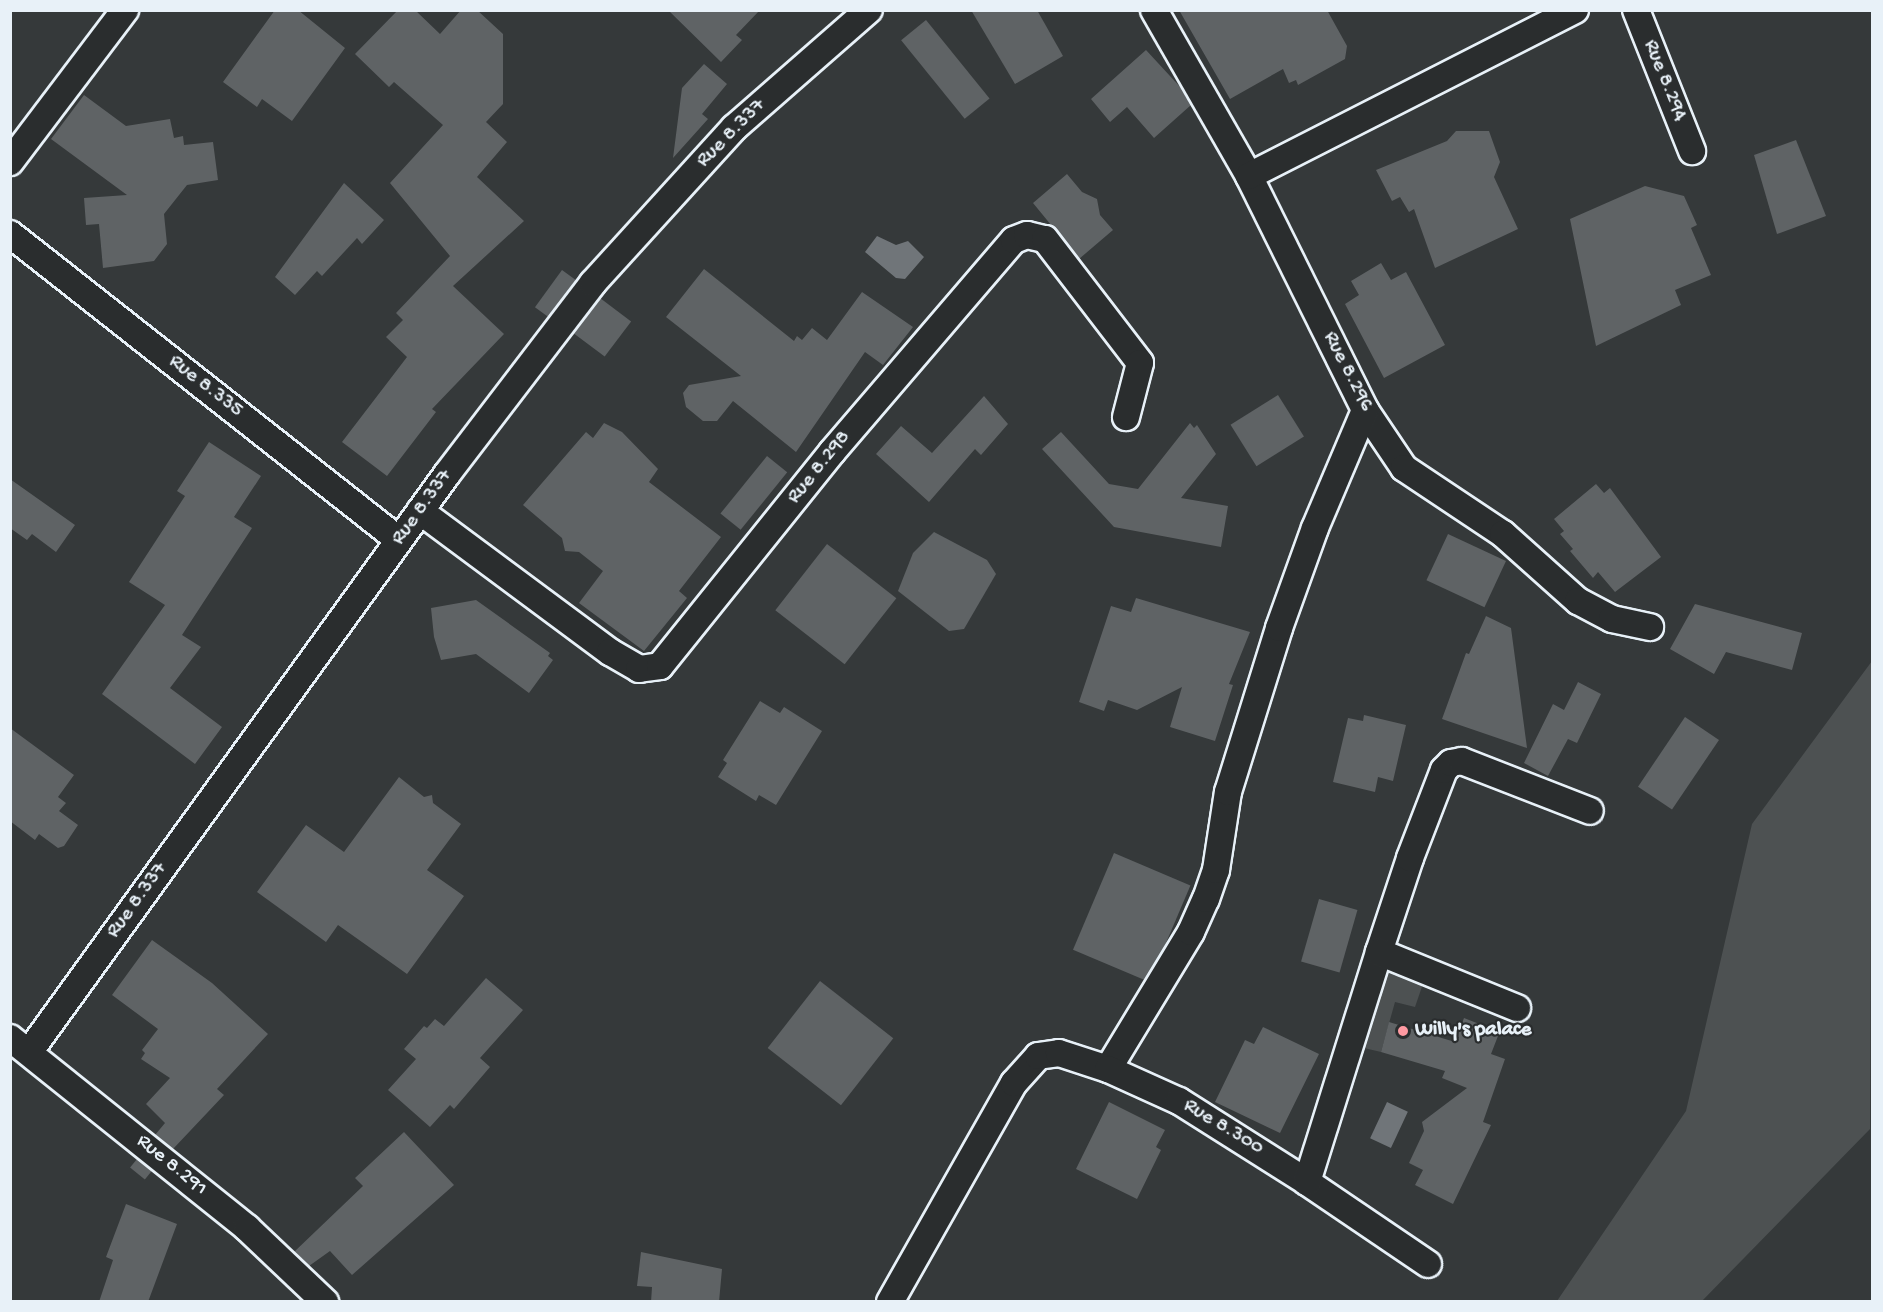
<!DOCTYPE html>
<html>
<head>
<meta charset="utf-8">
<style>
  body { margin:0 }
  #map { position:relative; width:1883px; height:1312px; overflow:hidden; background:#35393a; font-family:"Gochi Hand",sans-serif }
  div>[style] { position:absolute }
  .green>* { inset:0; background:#4d5152 }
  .water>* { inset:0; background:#707579; transform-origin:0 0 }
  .building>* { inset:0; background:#5f6365; transform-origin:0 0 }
  .roads { filter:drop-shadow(2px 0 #e8f1f8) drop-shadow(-2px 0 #e8f1f8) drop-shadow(0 2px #e8f1f8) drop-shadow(0 -2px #e8f1f8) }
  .street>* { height:26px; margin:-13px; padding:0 13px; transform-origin:13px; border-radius:13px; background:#2a2d2e }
  .dots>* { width:16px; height:16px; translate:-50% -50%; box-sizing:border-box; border:3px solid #2a2d2e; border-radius:50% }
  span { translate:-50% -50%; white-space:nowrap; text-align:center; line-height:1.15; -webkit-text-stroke:4.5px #2a2d2e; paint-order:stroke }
  .street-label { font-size:21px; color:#e8f1f8 }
  .poi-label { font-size:21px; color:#e8f1f8; font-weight:700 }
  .left { translate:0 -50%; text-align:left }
  .frame { position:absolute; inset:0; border:12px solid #e8f1f8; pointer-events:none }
</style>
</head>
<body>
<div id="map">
  <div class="green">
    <div style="clip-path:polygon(1872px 661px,1870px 1129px,1702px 1301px,1557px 1301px,1686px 1111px,1752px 824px)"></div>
    <div style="clip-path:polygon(1388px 963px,1426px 975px,1415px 1007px,1395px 1002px,1381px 1052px,1364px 1048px)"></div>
  </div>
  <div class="water">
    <div style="clip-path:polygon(877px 236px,896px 245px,908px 241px,924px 257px,905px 279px,896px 278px,865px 252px)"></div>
    <div style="left:1387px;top:1102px;width:23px;height:40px;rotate:25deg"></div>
  </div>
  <div class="building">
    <div style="clip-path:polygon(275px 10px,298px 10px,345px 48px,292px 121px,262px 99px,257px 107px,223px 82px)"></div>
    <div style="clip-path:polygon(398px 10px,415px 10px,440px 34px,461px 10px,477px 10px,503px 34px,503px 104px,486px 122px,507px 142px,477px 177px,524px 221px,453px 286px,504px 334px,432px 409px,436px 412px,387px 476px,342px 442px,407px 357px,386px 337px,403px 320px,396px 313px,450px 256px,390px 183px,443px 125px,394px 82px,389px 87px,355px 54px)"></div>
    <div style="clip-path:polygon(668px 10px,760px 10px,736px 35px,742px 40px,721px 62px)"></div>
    <div style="clip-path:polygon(971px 10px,1037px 10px,1063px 56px,1015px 84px)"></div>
    <div style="clip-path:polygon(1179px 10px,1327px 10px,1347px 46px,1345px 59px,1298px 85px,1296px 80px,1289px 83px,1283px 69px,1230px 99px)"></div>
    <div style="left:926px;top:20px;width:101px;height:32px;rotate:51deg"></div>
    <div style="clip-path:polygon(1146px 50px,1182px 89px,1191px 105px,1154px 138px,1127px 107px,1110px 122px,1091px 99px)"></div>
    <div style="clip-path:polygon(704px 64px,727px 84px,702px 114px,708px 119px,673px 158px,682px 88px)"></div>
    <div style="clip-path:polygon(84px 95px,126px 126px,170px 119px,174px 138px,183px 136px,184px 145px,213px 142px,218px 180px,187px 185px,164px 214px,167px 244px,154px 261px,103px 268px,99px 224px,86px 225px,84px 198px,127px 195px,51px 139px)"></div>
    <div style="clip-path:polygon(1456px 131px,1489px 131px,1500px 162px,1494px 177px,1518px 229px,1435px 268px,1414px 209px,1409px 212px,1400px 197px,1392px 201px,1376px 170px,1447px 141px)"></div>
    <div style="clip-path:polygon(1796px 140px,1826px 216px,1777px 234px,1754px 155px)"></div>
    <div style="clip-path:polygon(1067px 174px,1082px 192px,1097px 199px,1100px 215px,1113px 230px,1079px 259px,1033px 203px)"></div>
    <div style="clip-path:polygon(344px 183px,384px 220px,362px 244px,357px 238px,322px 276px,317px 271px,295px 295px,275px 277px)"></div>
    <div style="clip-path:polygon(1645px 186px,1684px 196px,1697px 225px,1691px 228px,1711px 275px,1675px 290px,1681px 305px,1596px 346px,1570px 219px)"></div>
    <div style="clip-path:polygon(1381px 263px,1391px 280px,1406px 272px,1445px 345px,1384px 378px,1345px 304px,1359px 295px,1351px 281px)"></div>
    <div style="clip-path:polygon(704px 269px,794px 341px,797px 336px,802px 340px,812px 328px,827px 340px,862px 292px,913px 327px,883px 365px,865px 352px,796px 452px,733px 401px,717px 421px,703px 421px,686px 407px,683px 393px,689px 385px,741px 376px,666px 317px)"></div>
    <div style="left:562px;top:270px;width:17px;height:46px;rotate:36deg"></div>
    <div style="left:600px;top:298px;width:39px;height:44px;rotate:37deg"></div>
    <div style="left:1278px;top:395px;width:49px;height:56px;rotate:58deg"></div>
    <div style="clip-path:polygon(984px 396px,1008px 424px,981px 455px,975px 449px,929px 502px,876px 454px,901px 426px,932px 453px)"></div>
    <div style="clip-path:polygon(604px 423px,622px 432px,658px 469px,649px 482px,721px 537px,679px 591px,687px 598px,644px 651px,579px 603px,603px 571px,579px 552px,565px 551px,562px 538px,523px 505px,586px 432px,593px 438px)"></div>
    <div style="clip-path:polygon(1190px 423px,1194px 428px,1197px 425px,1216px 454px,1181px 498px,1228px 506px,1221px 547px,1114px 527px,1042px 449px,1061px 432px,1109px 484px,1138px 489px)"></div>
    <div style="clip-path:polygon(209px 442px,261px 476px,234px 517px,252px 528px,182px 635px,201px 647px,170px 688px,222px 727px,195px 764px,102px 694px,165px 605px,129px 582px,185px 496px,177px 491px)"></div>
    <div style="left:767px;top:456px;width:26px;height:74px;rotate:39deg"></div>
    <div style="clip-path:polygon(10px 479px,75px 525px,56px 552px,32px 534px,27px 540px,10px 528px)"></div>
    <div style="clip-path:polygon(1596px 484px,1604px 493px,1610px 488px,1661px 557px,1615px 592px,1598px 572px,1593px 578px,1570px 551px,1573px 549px,1560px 534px,1564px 531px,1554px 519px)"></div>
    <div style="clip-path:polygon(934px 532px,987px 560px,996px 574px,964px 629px,949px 631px,898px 591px,913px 553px)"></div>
    <div style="left:1448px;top:534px;width:64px;height:51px;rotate:25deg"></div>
    <div style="left:827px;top:544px;width:88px;height:84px;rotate:38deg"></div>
    <div style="clip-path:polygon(1136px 598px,1250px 632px,1229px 684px,1233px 685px,1215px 741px,1170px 727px,1182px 687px,1137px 710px,1108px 700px,1104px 711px,1079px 702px,1111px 606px,1131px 612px)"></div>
    <div style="clip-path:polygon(476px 600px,550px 653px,548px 656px,553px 660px,529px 693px,476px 654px,441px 660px,434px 637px,431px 608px)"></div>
    <div style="clip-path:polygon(1695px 604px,1802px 633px,1792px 670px,1726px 652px,1714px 674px,1670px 649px)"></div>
    <div style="clip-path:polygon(1486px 616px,1511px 628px,1527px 748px,1442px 719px,1466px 653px,1469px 654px)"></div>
    <div style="clip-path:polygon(1578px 682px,1601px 694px,1577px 743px,1568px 739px,1548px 776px,1524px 763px,1553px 704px,1564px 710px)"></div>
    <div style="clip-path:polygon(760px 701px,780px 713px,784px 707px,822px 731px,776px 805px,759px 795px,756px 801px,718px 777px,727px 763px,723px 760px)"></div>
    <div style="clip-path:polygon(1364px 715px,1406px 725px,1393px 781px,1378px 777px,1375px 792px,1333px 782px,1348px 718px,1363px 721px)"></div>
    <div style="left:1685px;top:717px;width:41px;height:84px;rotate:34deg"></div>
    <div style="clip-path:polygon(10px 728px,74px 775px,58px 797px,66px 803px,59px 811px,78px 825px,64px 846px,58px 848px,39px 834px,35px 840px,10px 821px)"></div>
    <div style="clip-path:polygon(399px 777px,424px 797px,432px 795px,433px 803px,461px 824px,427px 870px,464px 896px,407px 974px,338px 925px,326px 942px,257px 892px,306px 825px,344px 852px)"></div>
    <div style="left:1114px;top:853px;width:83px;height:105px;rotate:23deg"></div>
    <div style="left:1319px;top:899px;width:40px;height:65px;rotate:16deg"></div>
    <div style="clip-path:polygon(152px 940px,212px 983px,268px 1034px,217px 1089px,224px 1095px,173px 1149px,155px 1135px,165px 1123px,146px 1104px,170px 1078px,141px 1059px,145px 1053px,142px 1050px,158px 1029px,112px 995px)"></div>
    <div style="clip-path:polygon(486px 978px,523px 1010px,480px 1058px,490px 1067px,454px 1109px,450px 1105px,430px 1127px,388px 1090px,416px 1059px,404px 1049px,424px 1026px,427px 1028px,435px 1019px,444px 1026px)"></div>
    <div style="left:820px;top:981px;width:93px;height:85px;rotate:38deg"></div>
    <div style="clip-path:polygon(1464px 1018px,1492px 1029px,1491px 1034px,1498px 1036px,1491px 1054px,1505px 1059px,1483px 1122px,1491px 1125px,1453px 1204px,1415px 1185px,1423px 1170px,1409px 1163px,1424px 1131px,1422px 1122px,1467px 1088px,1442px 1078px,1445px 1071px,1381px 1052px,1389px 1022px,1455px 1042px)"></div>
    <div style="clip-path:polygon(1263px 1027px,1319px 1054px,1280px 1133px,1215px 1102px,1245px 1040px,1254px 1044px)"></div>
    <div style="clip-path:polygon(1109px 1102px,1165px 1130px,1156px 1147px,1161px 1150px,1137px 1199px,1076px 1169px)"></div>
    <div style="clip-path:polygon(404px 1132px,454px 1185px,352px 1275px,330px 1251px,309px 1266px,294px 1252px,363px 1186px,355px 1178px)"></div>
    <div style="left:137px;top:1159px;width:19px;height:11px;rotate:39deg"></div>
    <div style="clip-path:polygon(126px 1204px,177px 1224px,148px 1302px,99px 1302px,113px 1260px,106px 1257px)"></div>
    <div style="clip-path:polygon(641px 1252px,722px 1269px,719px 1302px,651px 1302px,652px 1287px,637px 1286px)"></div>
  </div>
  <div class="roads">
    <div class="street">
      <div style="left:1154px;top:10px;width:191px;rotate:60.2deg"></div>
      <div style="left:1249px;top:176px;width:261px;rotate:63.6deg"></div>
      <div style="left:1365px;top:410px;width:70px;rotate:56.1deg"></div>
      <div style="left:1404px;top:468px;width:119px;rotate:33.7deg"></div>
      <div style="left:1503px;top:534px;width:101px;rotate:41.8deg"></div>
      <div style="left:1578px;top:601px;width:38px;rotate:28deg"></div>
      <div style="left:1612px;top:619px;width:39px;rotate:12deg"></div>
      <div style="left:1636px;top:10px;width:152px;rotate:68.3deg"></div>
      <div style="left:10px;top:162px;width:191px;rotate:-52.9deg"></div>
      <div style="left:1249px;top:176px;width:366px;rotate:-27deg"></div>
      <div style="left:10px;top:234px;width:495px;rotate:38.2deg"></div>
      <div style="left:420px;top:511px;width:237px;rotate:36.6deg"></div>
      <div style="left:610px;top:652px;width:34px;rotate:30deg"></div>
      <div style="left:639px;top:669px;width:21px;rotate:-8deg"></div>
      <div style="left:660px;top:666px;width:275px;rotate:-51.2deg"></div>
      <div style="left:832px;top:452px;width:279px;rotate:-49.4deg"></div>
      <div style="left:1014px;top:240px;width:14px;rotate:-21deg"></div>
      <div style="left:1027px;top:235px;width:18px;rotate:13deg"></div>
      <div style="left:1045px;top:239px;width:156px;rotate:52.5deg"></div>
      <div style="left:1140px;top:363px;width:56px;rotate:104.5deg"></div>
      <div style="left:1379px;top:952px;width:99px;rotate:-71.7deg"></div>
      <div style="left:1410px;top:858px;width:94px;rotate:-68.9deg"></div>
      <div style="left:1444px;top:770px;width:10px;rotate:-45deg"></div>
      <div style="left:1451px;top:763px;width:11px;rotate:-10deg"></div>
      <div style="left:1462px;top:761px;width:137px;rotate:21.3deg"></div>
      <div style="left:10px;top:1038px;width:304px;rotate:38.7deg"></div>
      <div style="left:247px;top:1228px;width:108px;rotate:43.5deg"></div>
      <div style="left:30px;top:1051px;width:712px;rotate:-54.14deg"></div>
      <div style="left:447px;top:474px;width:240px;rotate:-52.6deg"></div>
      <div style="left:593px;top:283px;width:210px;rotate:-47.7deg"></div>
      <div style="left:734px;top:128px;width:179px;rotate:-41.2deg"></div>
      <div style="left:1108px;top:1069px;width:160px;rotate:-58.8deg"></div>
      <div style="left:1191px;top:932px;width:36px;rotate:-66deg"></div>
      <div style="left:1206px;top:899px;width:31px;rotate:-71deg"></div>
      <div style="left:1216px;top:870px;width:79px;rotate:-81.3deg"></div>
      <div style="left:1228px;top:792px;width:172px;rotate:-72.7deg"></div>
      <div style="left:1279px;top:628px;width:106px;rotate:-70.2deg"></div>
      <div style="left:1315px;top:528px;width:128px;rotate:-67deg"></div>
      <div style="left:1307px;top:1182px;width:146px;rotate:34.1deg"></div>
      <div style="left:890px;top:1302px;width:252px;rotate:-60.5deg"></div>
      <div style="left:1014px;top:1083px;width:36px;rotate:-48deg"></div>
      <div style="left:1038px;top:1056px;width:21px;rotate:-8deg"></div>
      <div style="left:1059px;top:1053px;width:52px;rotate:18.1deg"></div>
      <div style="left:1108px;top:1069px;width:78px;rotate:24.3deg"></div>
      <div style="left:1179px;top:1101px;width:151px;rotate:32.3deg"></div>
      <div style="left:1307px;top:1182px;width:241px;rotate:-72.6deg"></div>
      <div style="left:1379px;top:952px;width:149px;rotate:22.1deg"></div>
    </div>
  </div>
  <div class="dots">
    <div style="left:1403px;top:1031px;background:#ff9aa2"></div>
  </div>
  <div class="street-label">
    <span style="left:1664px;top:81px;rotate:68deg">Rue 8.294</span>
    <span style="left:732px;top:134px;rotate:-45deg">Rue 8.337</span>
    <span style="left:1347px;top:372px;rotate:63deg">Rue 8.296</span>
    <span style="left:205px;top:387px;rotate:38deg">Rue 8.335</span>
    <span style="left:820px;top:468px;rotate:-51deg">Rue 8.298</span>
    <span style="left:423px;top:508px;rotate:-54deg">Rue 8.337</span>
    <span style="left:138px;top:901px;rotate:-54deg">Rue 8.337</span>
    <span style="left:1223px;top:1128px;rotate:31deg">Rue 8.300</span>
    <span style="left:171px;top:1166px;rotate:39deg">Rue 8.291</span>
  </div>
  <div class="poi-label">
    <span class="left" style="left:1415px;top:1031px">Willy's palace</span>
  </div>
  <div class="frame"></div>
</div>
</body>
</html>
